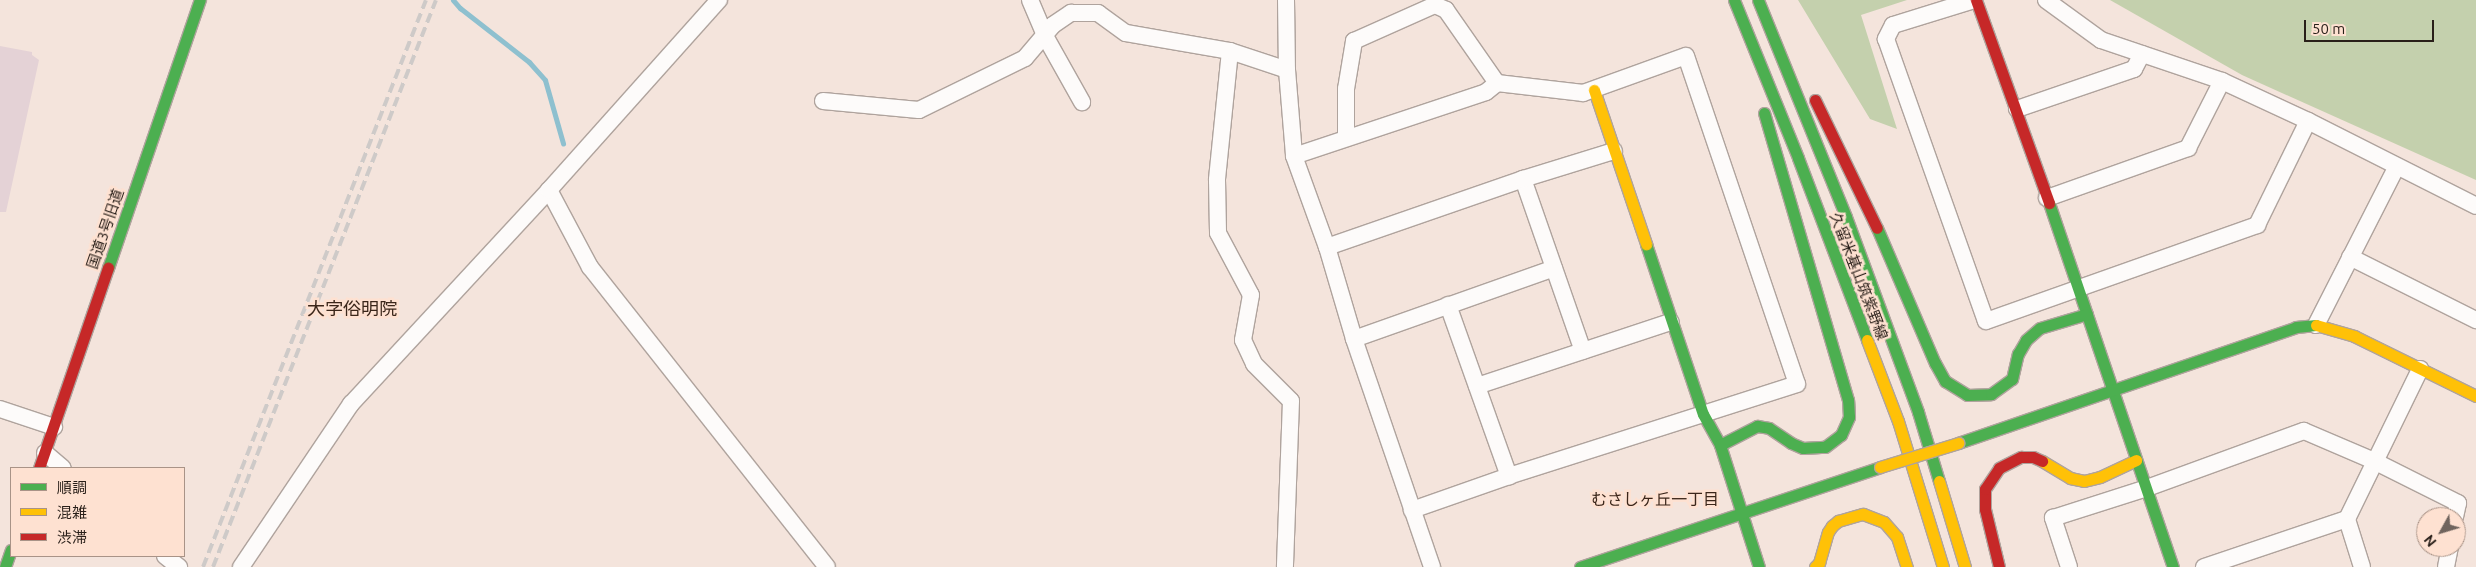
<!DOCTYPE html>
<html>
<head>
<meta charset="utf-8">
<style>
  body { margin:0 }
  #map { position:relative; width:2476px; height:567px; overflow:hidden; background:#f4e4dc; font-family:Ubuntu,"Noto Sans JP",sans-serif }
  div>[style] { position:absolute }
  .forest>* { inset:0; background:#c4d0ad }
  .stream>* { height:5px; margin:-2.5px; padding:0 2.5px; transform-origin:2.5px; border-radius:2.5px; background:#8ec0cf }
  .building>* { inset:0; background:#e4d2d6 }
  .roads { filter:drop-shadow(1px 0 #afa39d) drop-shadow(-1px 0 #afa39d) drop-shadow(0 1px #afa39d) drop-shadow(0 -1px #afa39d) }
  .street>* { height:16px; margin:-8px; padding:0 8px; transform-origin:8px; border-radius:8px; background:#fdfbfa }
  .fast>* { height:11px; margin:-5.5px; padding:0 5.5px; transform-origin:5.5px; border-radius:5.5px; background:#4caf50 }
  .slow>* { height:11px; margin:-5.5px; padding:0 5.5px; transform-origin:5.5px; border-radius:5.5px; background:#ffc107 }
  .jam>* { height:11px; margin:-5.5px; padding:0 5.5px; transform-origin:5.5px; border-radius:5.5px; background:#c62828 }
  .rail>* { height:4px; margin-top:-2px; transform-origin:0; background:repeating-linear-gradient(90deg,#cecac8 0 10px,transparent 0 15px) }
  .bridges { filter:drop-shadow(1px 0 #afa39d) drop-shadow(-1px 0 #afa39d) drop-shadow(0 1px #afa39d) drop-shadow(0 -1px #afa39d) }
  .slow-bridge>* { height:11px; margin:-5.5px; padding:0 5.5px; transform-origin:5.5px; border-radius:5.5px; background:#ffc107 }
  span { translate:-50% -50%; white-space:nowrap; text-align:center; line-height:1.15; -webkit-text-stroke:5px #fee1d1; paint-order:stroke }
  .street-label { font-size:15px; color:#291f19 }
  .neighbourhood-label { font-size:16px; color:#3b261a }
  .quarter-label { font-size:18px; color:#3b261a }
  .legend { position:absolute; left:10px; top:467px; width:175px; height:90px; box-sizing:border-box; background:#fee1d1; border:1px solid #a99387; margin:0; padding:6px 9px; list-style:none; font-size:15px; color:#291f19 }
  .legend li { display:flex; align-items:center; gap:10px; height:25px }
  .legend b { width:25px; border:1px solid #a99387 }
  .north { position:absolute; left:2416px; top:507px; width:50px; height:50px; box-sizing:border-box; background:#fee1d1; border:1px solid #a99387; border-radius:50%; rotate:231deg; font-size:14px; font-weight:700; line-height:20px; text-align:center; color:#291f19 }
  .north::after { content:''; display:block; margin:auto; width:18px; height:22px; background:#70645d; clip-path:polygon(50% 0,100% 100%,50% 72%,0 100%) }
  .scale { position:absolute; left:2304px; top:20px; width:130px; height:22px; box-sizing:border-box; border:2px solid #291f19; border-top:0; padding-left:6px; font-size:15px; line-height:18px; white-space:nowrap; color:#291f19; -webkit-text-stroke:4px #fee1d1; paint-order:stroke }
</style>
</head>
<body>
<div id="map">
  <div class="forest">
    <div style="clip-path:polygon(1798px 0,1907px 0,1861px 15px,1897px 129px,1870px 119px)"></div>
    <div style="clip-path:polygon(2110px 0,2476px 0,2476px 180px,2242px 75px)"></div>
  </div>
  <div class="stream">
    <div style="left:453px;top:0;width:11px;rotate:49deg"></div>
    <div style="left:460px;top:8px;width:88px;rotate:38deg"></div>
    <div style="left:529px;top:62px;width:24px;rotate:48deg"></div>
    <div style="left:545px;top:80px;width:66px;rotate:74.1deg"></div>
  </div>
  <div class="building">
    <div style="clip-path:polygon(0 46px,32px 52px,32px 55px,39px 60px,6px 212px,0 212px)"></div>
  </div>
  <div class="roads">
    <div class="street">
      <div style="left:1030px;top:0;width:39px;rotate:67deg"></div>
      <div style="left:1045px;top:36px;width:76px;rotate:60.7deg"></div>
      <div style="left:1286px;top:0;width:70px;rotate:89.2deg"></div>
      <div style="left:1287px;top:70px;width:86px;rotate:85.3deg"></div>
      <div style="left:1294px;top:156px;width:97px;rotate:70.1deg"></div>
      <div style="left:1327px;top:247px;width:96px;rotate:73.6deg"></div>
      <div style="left:1354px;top:339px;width:241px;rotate:71.1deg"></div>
      <div style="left:1974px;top:0;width:85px;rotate:162.8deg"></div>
      <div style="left:1893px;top:25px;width:16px;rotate:117deg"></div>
      <div style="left:1886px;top:39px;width:299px;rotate:70.5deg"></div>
      <div style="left:1986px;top:321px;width:288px;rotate:-19.5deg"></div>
      <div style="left:2257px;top:225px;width:116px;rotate:-63.9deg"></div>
      <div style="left:2046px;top:0;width:68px;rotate:36deg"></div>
      <div style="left:2101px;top:40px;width:128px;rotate:18.7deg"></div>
      <div style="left:2222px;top:81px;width:95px;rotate:24.9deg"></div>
      <div style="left:2308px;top:121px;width:188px;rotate:26.8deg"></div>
      <div style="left:1230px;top:51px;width:130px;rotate:95.8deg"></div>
      <div style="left:1217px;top:180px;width:53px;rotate:88.9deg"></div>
      <div style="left:1218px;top:233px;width:70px;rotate:62deg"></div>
      <div style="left:1251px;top:295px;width:46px;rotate:100.1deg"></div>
      <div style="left:1243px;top:340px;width:26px;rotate:65deg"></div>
      <div style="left:1254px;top:364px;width:52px;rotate:45deg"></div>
      <div style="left:1291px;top:401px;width:166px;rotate:92.1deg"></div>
      <div style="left:823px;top:101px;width:96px;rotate:5.4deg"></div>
      <div style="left:919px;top:110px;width:118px;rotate:-26.1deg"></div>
      <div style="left:1025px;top:58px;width:43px;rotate:-49.7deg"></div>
      <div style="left:1053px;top:25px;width:22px;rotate:-34deg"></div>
      <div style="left:1071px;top:13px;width:27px"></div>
      <div style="left:1098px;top:13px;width:34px;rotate:36deg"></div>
      <div style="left:1126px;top:33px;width:106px;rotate:9.8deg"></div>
      <div style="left:1230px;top:51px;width:60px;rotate:18.4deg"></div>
      <div style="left:2017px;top:109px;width:124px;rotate:-18.9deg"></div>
      <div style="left:2134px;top:69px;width:17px;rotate:-62deg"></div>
      <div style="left:1346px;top:138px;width:49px;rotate:-90deg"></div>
      <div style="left:1346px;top:89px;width:49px;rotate:-80.5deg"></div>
      <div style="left:1354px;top:41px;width:89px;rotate:-24deg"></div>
      <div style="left:1435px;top:5px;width:12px;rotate:24deg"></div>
      <div style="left:1446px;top:10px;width:89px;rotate:55.1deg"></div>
      <div style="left:1294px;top:156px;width:202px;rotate:-18.4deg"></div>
      <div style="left:1486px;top:92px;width:14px;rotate:-39deg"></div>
      <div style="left:1497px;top:83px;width:87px;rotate:6.6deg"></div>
      <div style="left:1583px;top:93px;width:109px;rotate:-19.8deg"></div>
      <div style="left:1686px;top:56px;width:346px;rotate:71.3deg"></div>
      <div style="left:1797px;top:384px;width:302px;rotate:162.3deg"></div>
      <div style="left:1509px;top:476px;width:103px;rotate:160.7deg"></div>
      <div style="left:1523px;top:179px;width:182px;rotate:70.8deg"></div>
      <div style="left:549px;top:190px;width:87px;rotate:62deg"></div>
      <div style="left:590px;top:267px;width:382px;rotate:51.7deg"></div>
      <div style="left:2047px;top:198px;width:150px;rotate:-19.5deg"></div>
      <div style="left:2188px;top:148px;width:75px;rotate:-63.1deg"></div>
      <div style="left:1327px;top:247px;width:207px;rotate:-19.1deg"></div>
      <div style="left:1523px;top:179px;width:95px;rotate:-17.1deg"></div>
      <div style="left:2350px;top:257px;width:141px;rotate:26.6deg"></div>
      <div style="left:1448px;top:305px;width:182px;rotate:70.4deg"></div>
      <div style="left:2316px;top:325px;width:178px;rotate:-63deg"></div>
      <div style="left:1354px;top:339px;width:212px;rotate:-19.5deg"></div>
      <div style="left:1477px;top:386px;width:204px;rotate:-18.3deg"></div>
      <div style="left:0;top:409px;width:57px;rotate:18.4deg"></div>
      <div style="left:45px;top:453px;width:23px;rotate:40deg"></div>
      <div style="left:165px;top:556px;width:18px;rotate:38deg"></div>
      <div style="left:241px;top:567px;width:197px;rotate:-56deg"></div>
      <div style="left:351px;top:404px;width:292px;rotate:-47.2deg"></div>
      <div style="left:549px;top:190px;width:255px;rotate:-48.2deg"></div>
      <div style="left:2069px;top:567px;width:52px;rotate:-108.1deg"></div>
      <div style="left:2053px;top:518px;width:99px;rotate:-17.7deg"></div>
      <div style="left:2147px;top:488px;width:167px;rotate:-20deg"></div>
      <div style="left:2304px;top:431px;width:76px;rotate:23.2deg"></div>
      <div style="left:2374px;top:461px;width:94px;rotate:26.6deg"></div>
      <div style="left:2458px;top:503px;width:14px;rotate:102deg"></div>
      <div style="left:2204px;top:567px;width:151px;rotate:-18.6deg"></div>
      <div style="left:2362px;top:567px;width:50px;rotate:-107.4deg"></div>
      <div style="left:2347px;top:519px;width:167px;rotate:-64deg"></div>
      <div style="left:2446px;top:567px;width:20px;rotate:-79deg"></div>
    </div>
    <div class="fast">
      <div style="left:1734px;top:0;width:170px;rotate:67.9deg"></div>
      <div style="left:1798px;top:158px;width:195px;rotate:69.2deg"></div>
      <div style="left:1758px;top:0;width:234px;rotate:67.9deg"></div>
      <div style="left:1846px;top:217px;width:208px;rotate:69.7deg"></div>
      <div style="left:1918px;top:412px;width:72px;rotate:73.1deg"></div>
      <div style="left:2049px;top:203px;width:385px;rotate:71.2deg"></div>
      <div style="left:1877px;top:228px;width:147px;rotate:66.8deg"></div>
      <div style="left:1935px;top:363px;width:21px;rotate:61deg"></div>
      <div style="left:1945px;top:381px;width:26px;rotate:32deg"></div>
      <div style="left:1967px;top:395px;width:24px;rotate:-2deg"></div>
      <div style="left:1991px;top:394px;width:26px;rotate:-36deg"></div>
      <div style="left:2012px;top:379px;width:26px;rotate:-77deg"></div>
      <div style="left:2018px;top:354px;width:16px;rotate:-60deg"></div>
      <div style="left:2026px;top:340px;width:18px;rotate:-41deg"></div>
      <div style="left:2040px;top:328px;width:49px;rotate:-16.6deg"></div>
      <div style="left:1646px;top:244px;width:179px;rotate:71.5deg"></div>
      <div style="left:1703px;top:414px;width:35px;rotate:61deg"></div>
      <div style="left:1720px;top:445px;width:128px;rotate:72.3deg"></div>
      <div style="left:108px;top:268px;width:283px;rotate:-71.1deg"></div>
      <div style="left:1958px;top:443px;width:357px;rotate:-18.9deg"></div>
      <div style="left:2296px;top:327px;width:20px;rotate:-6deg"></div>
      <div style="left:1720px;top:445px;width:42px;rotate:-27.2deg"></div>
      <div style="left:1757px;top:426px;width:12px;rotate:9deg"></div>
      <div style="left:1769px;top:428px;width:27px;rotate:34deg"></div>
      <div style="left:1791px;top:443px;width:13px;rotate:23deg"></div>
      <div style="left:1803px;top:448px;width:22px;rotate:-3deg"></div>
      <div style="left:1825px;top:447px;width:20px;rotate:-37deg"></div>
      <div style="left:1841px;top:435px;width:20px;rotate:-66deg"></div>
      <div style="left:1849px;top:417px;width:17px;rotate:-93deg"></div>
      <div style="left:1848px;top:400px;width:299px;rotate:-106.3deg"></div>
      <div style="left:5px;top:567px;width:18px;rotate:-71deg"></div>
      <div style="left:1580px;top:567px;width:316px;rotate:-18.4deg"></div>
    </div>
    <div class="slow">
      <div style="left:1594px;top:90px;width:163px;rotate:71.3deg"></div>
      <div style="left:2316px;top:325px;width:40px;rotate:16deg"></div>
      <div style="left:2354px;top:336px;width:136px;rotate:26.2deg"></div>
      <div style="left:1867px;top:340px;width:87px;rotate:69.1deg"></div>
      <div style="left:1898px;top:421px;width:153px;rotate:72.9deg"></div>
      <div style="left:2042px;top:461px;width:33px;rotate:31deg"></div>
      <div style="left:2070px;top:478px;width:14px;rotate:12deg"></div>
      <div style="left:2084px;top:481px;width:16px;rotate:-14deg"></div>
      <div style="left:2100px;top:477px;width:40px;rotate:-25deg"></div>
      <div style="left:1939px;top:481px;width:90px;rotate:73.2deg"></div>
      <div style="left:1815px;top:567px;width:6px;rotate:-45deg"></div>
      <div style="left:1819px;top:563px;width:32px;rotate:-74deg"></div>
      <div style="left:1828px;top:532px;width:7px;rotate:-56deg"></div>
      <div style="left:1832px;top:526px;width:8px;rotate:-40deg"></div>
      <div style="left:1838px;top:521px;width:26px;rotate:-16deg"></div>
      <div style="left:1863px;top:514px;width:22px;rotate:21deg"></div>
      <div style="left:1884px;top:522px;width:20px;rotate:49deg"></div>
      <div style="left:1897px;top:537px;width:32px;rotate:72deg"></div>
    </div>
    <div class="jam">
      <div style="left:1976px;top:0;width:216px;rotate:70.2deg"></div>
      <div style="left:1815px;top:100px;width:142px;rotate:64.2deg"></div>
      <div style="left:39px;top:468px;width:212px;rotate:-71deg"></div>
      <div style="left:1999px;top:567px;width:60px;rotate:-103.6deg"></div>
      <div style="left:1985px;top:509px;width:20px;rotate:-90deg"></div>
      <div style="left:1985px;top:489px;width:25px;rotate:-56deg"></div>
      <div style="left:1999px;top:468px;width:25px;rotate:-27deg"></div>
      <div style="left:2021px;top:457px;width:12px"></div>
      <div style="left:2033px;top:457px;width:10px;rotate:24deg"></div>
    </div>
  </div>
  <div class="rail">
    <div style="left:203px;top:567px;width:609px;rotate:-68.53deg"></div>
    <div style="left:213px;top:567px;width:609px;rotate:-68.53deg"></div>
  </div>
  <div class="bridges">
    <div class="slow-bridge">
      <div style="left:1880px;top:467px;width:82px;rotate:-17.1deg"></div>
    </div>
  </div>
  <div class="street-label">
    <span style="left:105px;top:229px;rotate:-71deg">国道3号旧道</span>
    <span style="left:1859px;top:276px;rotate:69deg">久留米基山筑紫野線</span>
  </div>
  <div class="neighbourhood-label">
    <span style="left:1655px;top:499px">むさしヶ丘一丁目</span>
  </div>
  <div class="quarter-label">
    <span style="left:352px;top:308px">大字俗明院</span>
  </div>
  <ul class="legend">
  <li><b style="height:6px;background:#4caf50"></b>順調</li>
  <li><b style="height:6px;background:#ffc107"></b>混雑</li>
  <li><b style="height:6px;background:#c62828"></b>渋滞</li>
  </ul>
  <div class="north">N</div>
  <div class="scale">50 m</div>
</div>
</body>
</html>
